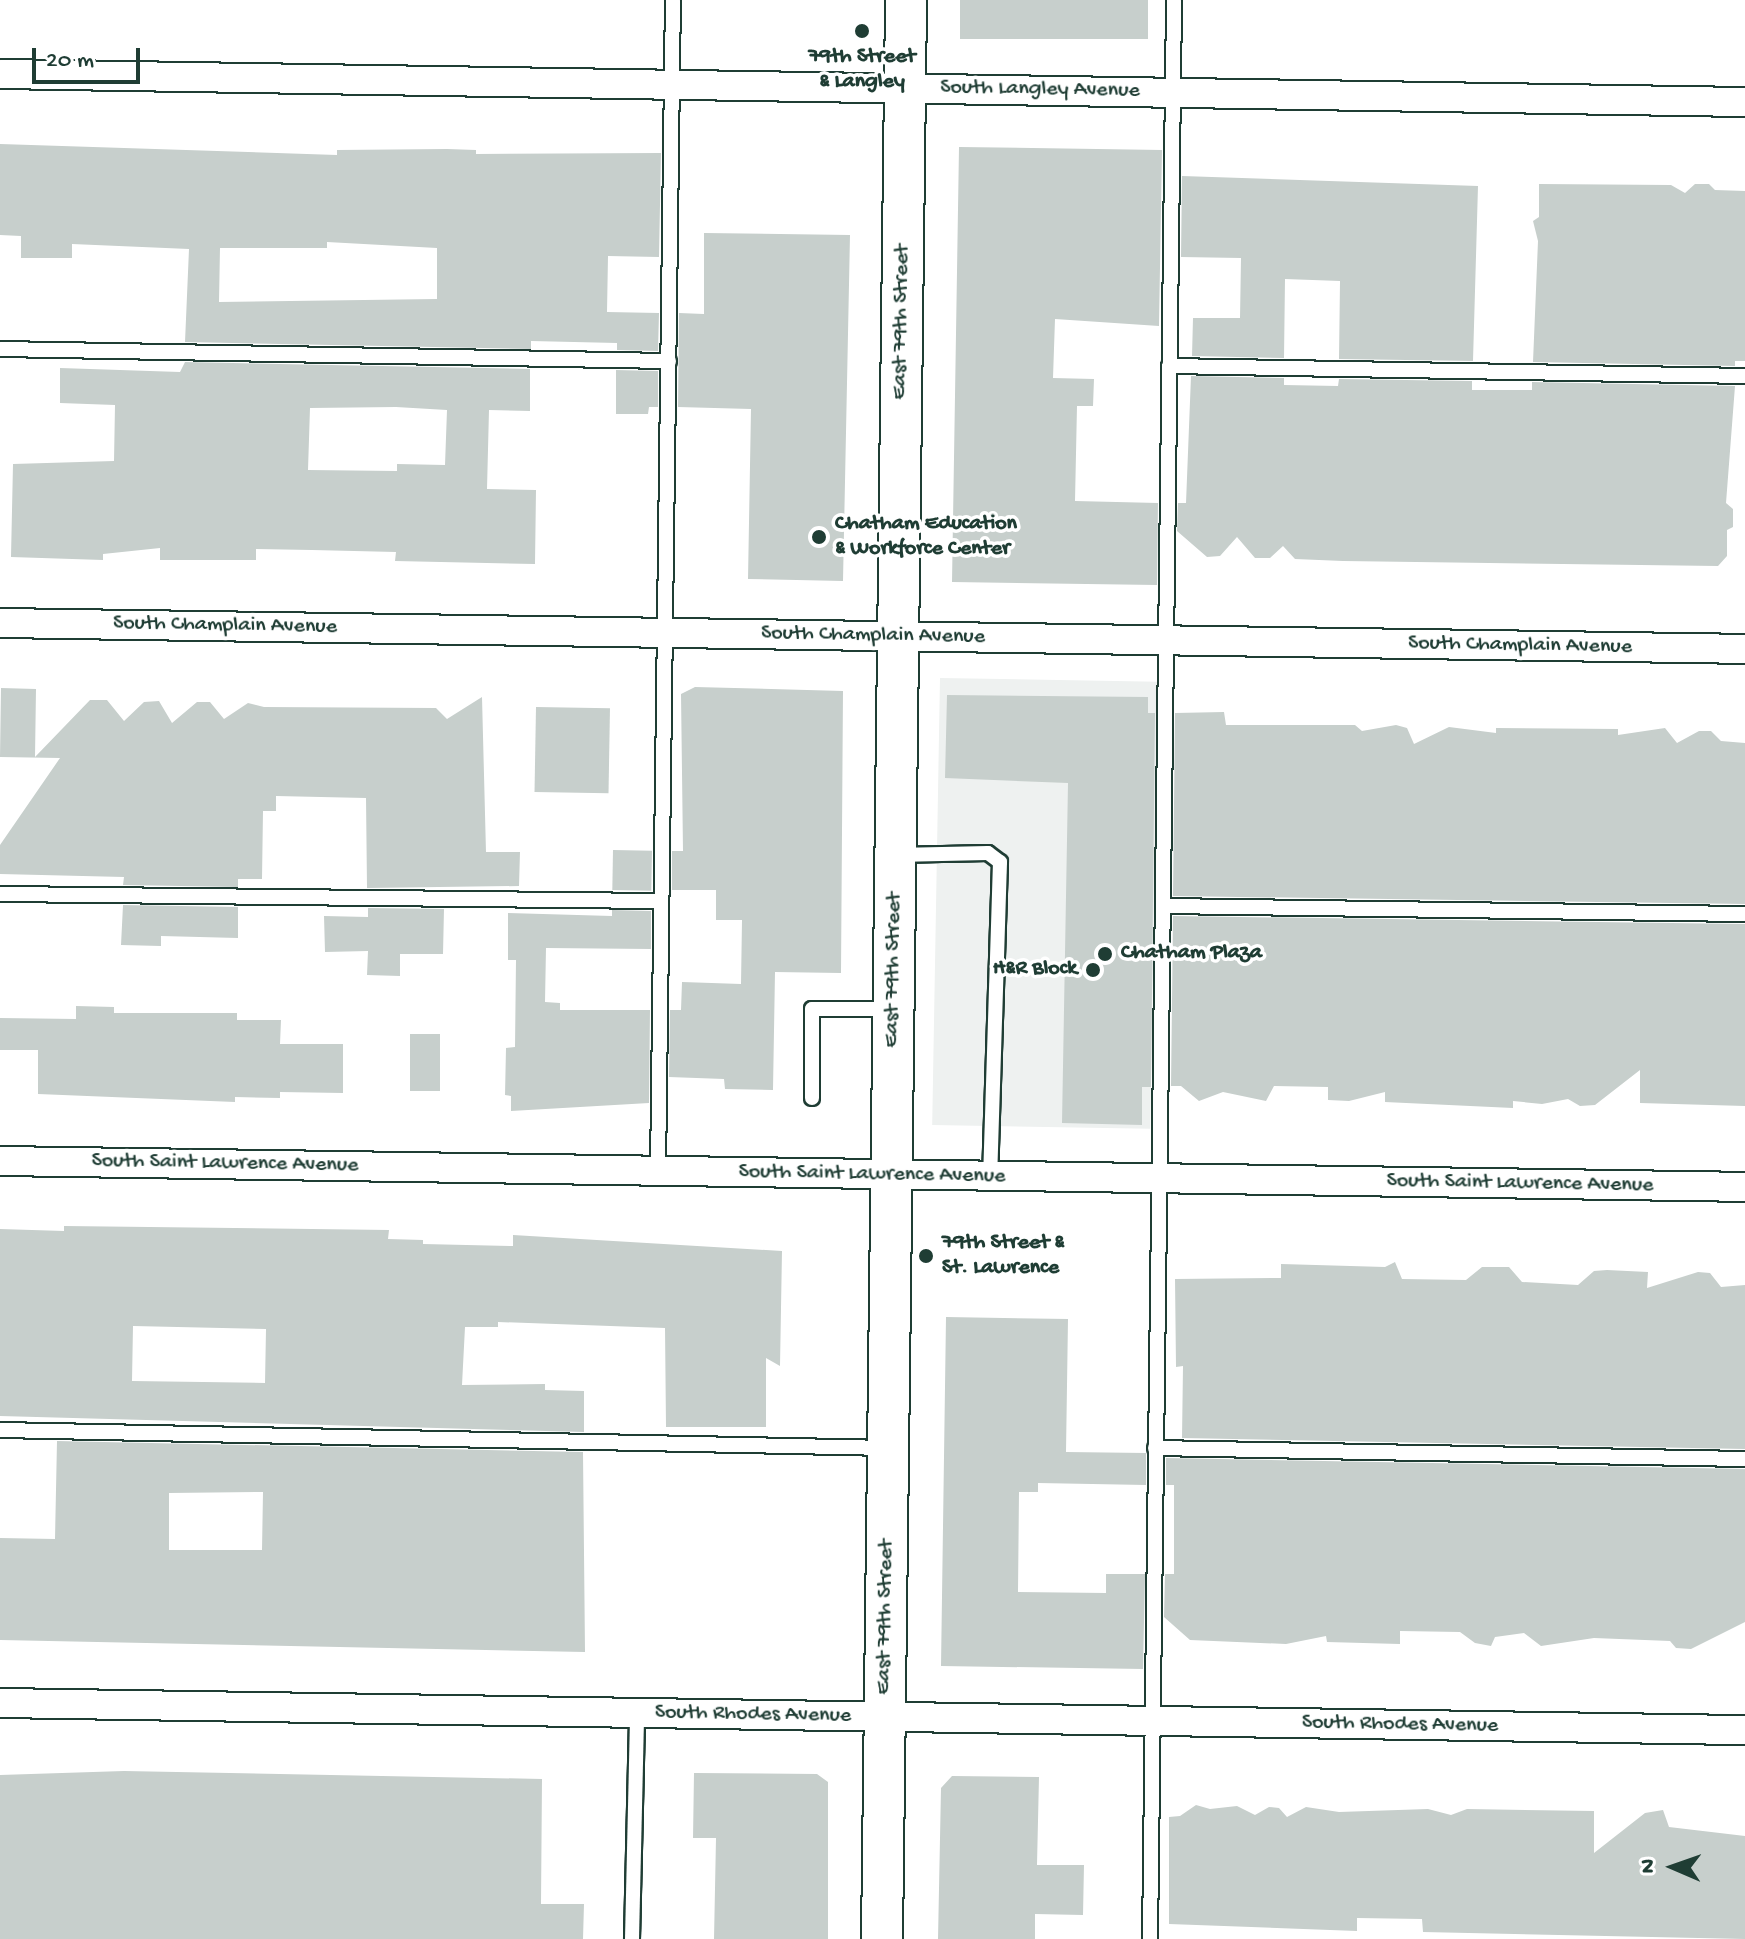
<!DOCTYPE html>
<html>
<head>
<meta charset="utf-8">
<style>
  body { margin:0 }
  #map { position:relative; width:1745px; height:1939px; overflow:hidden; background:#fff; font-family:"Gochi Hand",sans-serif }
  div>[style] { position:absolute }
  .built>* { inset:0; background:#eef1f0; transform-origin:0 0 }
  .building>* { inset:0; background:#c7cfcc; transform-origin:0 0 }
  .roads { filter:drop-shadow(2px 0 #1f3d34) drop-shadow(-2px 0 #1f3d34) drop-shadow(0 2px #1f3d34) drop-shadow(0 -2px #1f3d34) }
  .lane>* { height:14px; margin:-7px; padding:0 7px; transform-origin:7px; border-radius:7px; background:#fff }
  .street>* { height:28px; margin:-14px; padding:0 14px; transform-origin:14px; border-radius:14px; background:#fff }
  .secondary>* { height:40px; margin:-20px; padding:0 20px; transform-origin:20px; border-radius:20px; background:#fff }
  .dots>* { width:22px; height:22px; translate:-50% -50%; box-sizing:border-box; border:4px solid #fff; border-radius:50% }
  span { translate:-50% -50%; white-space:nowrap; text-align:center; line-height:1.15; -webkit-text-stroke:7px #fff; paint-order:stroke }
  .poi-label { font-size:22px; color:#1f3d34; font-weight:700 }
  .left { translate:0 -50%; text-align:left }
  .right { translate:-100% -50%; text-align:right }
  .street-label { font-size:22px; color:#1f3d34 }
  .north { position:absolute; left:1633px; top:1827px; width:80px; height:80px; -webkit-text-stroke:6px #fff; paint-order:stroke; rotate:272deg; font-size:22px; font-weight:700; line-height:32px; text-align:center; color:#1f3d34 }
  .north::after { content:''; display:block; margin:auto; width:28px; height:36px; background:#1f3d34; clip-path:polygon(50% 0,100% 100%,50% 72%,0 100%) }
  .scale { position:absolute; left:32px; top:48px; width:108px; height:36px; box-sizing:border-box; border:4px solid #1f3d34; border-top:0; padding-left:10px; font-size:24px; line-height:28px; white-space:nowrap; color:#1f3d34; -webkit-text-stroke:6px #fff; paint-order:stroke }
</style>
</head>
<body>
<div id="map">
  <div class="built">
    <div style="left:940px;top:678px;width:218px;height:447px;rotate:1deg"></div>
  </div>
  <div class="building">
    <div style="left:960px;top:0;width:188px;height:39px"></div>
    <div style="clip-path:polygon(evenodd,0 144px,337px 155px,337px 150px,447px 149px,476px 150px,476px 154px,661px 153px,659px 257px,608px 256px,607px 312px,659px 313px,658px 351px,617px 350px,617px 343px,531px 341px,531px 349px,185px 342px,189px 249px,72px 244px,72px 258px,21px 258px,21px 236px,0 235px,0 144px,327px 242px,437px 248px,437px 299px,219px 302px,220px 248px,327px 248px,327px 242px)"></div>
    <div style="clip-path:polygon(959px 147px,1162px 150px,1159px 326px,1055px 319px,1053px 378px,1094px 379px,1093px 406px,1077px 406px,1075px 501px,1158px 503px,1157px 585px,952px 582px)"></div>
    <div style="clip-path:polygon(1182px 176px,1478px 186px,1473px 361px,1339px 359px,1340px 281px,1285px 279px,1284px 358px,1192px 356px,1193px 318px,1240px 318px,1241px 258px,1181px 257px)"></div>
    <div style="clip-path:polygon(1539px 184px,1671px 185px,1685px 193px,1695px 184px,1709px 184px,1715px 190px,1745px 191px,1745px 361px,1735px 361px,1735px 366px,1533px 362px,1538px 241px,1533px 221px,1539px 217px)"></div>
    <div style="clip-path:polygon(704px 233px,850px 235px,843px 581px,748px 579px,751px 409px,678px 407px,679px 313px,704px 314px)"></div>
    <div style="clip-path:polygon(evenodd,185px 362px,530px 369px,530px 411px,489px 410px,487px 489px,536px 490px,535px 564px,395px 561px,396px 552px,312px 550px,256px 549px,256px 560px,160px 560px,160px 548px,103px 554px,103px 560px,11px 557px,13px 464px,114px 461px,115px 405px,60px 403px,60px 368px,180px 372px,185px 362px,396px 407px,447px 410px,445px 465px,397px 464px,397px 471px,308px 470px,310px 408px,396px 407px)"></div>
    <div style="clip-path:polygon(616px 370px,658px 371px,658px 407px,649px 407px,648px 414px,616px 414px)"></div>
    <div style="clip-path:polygon(1191px 376px,1284px 378px,1284px 385px,1338px 386px,1339px 379px,1472px 381px,1472px 390px,1532px 390px,1532px 382px,1735px 386px,1726px 503px,1733px 509px,1733px 527px,1727px 530px,1727px 556px,1718px 566px,1343px 561px,1295px 559px,1283px 546px,1270px 558px,1255px 558px,1237px 537px,1220px 556px,1207px 557px,1177px 531px,1178px 503px,1186px 503px)"></div>
    <div style="clip-path:polygon(695px 687px,843px 691px,841px 973px,775px 972px,773px 1090px,725px 1089px,724px 1079px,669px 1077px,670px 1010px,681px 1010px,682px 982px,741px 984px,742px 920px,716px 920px,716px 890px,672px 890px,672px 851px,683px 851px,681px 694px)"></div>
    <div style="clip-path:polygon(1px 688px,36px 689px,35px 757px,90px 700px,107px 700px,124px 721px,144px 702px,159px 701px,172px 723px,197px 702px,210px 702px,224px 719px,248px 703px,264px 707px,436px 708px,447px 719px,482px 697px,486px 852px,520px 852px,519px 886px,367px 888px,366px 798px,276px 796px,276px 811px,263px 811px,262px 879px,238px 879px,238px 887px,123px 885px,124px 877px,0 874px,0 845px,60px 758px,0 757px)"></div>
    <div style="clip-path:polygon(947px 695px,1148px 697px,1148px 713px,1155px 713px,1151px 1087px,1142px 1087px,1142px 1125px,1062px 1123px,1068px 783px,945px 778px)"></div>
    <div style="left:536px;top:707px;width:74px;height:85px;rotate:1deg"></div>
    <div style="clip-path:polygon(1224px 712px,1226px 725px,1355px 725px,1362px 731px,1396px 725px,1407px 728px,1414px 744px,1449px 727px,1496px 733px,1496px 728px,1618px 729px,1618px 735px,1665px 728px,1677px 743px,1699px 731px,1711px 731px,1721px 741px,1745px 743px,1745px 904px,1173px 896px,1175px 713px)"></div>
    <div style="left:613px;top:850px;width:39px;height:40px;rotate:1deg"></div>
    <div style="clip-path:polygon(123px 905px,238px 907px,238px 938px,161px 936px,161px 946px,121px 945px)"></div>
    <div style="clip-path:polygon(368px 908px,444px 909px,443px 954px,400px 954px,400px 976px,367px 975px,368px 951px,325px 952px,324px 916px,368px 917px)"></div>
    <div style="clip-path:polygon(612px 910px,651px 911px,651px 949px,546px 948px,545px 1002px,560px 1003px,560px 1010px,650px 1010px,649px 1103px,511px 1111px,511px 1096px,505px 1095px,506px 1048px,515px 1047px,516px 960px,508px 960px,508px 913px,612px 916px)"></div>
    <div style="clip-path:polygon(1173px 916px,1745px 924px,1745px 1106px,1640px 1103px,1640px 1070px,1595px 1105px,1580px 1106px,1568px 1099px,1542px 1104px,1513px 1101px,1513px 1108px,1385px 1102px,1385px 1092px,1349px 1101px,1328px 1100px,1328px 1087px,1274px 1086px,1266px 1101px,1223px 1092px,1199px 1101px,1181px 1086px,1171px 1086px)"></div>
    <div style="clip-path:polygon(76px 1006px,114px 1007px,114px 1013px,237px 1013px,237px 1020px,281px 1020px,280px 1044px,343px 1044px,343px 1093px,280px 1092px,280px 1098px,235px 1097px,235px 1102px,38px 1094px,38px 1050px,0 1050px,0 1018px,76px 1019px)"></div>
    <div style="left:410px;top:1034px;width:30px;height:57px"></div>
    <div style="clip-path:polygon(evenodd,64px 1226px,389px 1230px,388px 1239px,423px 1240px,423px 1244px,513px 1246px,513px 1235px,782px 1251px,780px 1366px,766px 1358px,766px 1427px,666px 1427px,665px 1328px,498px 1322px,498px 1327px,465px 1327px,462px 1385px,545px 1384px,545px 1390px,584px 1391px,584px 1432px,0 1416px,0 1229px,64px 1231px,64px 1226px,133px 1326px,266px 1329px,265px 1383px,132px 1381px,133px 1326px)"></div>
    <div style="clip-path:polygon(1395px 1262px,1402px 1279px,1466px 1280px,1482px 1267px,1509px 1267px,1522px 1282px,1578px 1285px,1594px 1271px,1607px 1270px,1648px 1272px,1647px 1288px,1698px 1272px,1710px 1273px,1721px 1287px,1745px 1285px,1745px 1449px,1182px 1438px,1183px 1366px,1176px 1367px,1175px 1279px,1281px 1278px,1281px 1264px,1385px 1267px)"></div>
    <div style="clip-path:polygon(946px 1317px,1068px 1319px,1066px 1452px,1146px 1453px,1146px 1485px,1038px 1483px,1038px 1492px,1019px 1492px,1018px 1592px,1106px 1593px,1106px 1574px,1145px 1574px,1143px 1669px,941px 1666px)"></div>
    <div style="clip-path:polygon(evenodd,57px 1441px,583px 1452px,585px 1652px,0 1640px,0 1538px,55px 1539px,57px 1441px,263px 1492px,262px 1550px,169px 1550px,169px 1493px,263px 1492px)"></div>
    <div style="clip-path:polygon(1166px 1458px,1745px 1469px,1745px 1622px,1691px 1649px,1676px 1648px,1670px 1641px,1594px 1638px,1541px 1646px,1524px 1633px,1495px 1637px,1491px 1646px,1475px 1643px,1460px 1632px,1400px 1631px,1400px 1644px,1327px 1642px,1326px 1636px,1286px 1644px,1190px 1640px,1164px 1617px,1165px 1574px,1174px 1574px,1174px 1485px,1166px 1485px)"></div>
    <div style="clip-path:polygon(124px 1771px,542px 1779px,541px 1904px,584px 1904px,583px 1939px,0 1939px,0 1775px)"></div>
    <div style="clip-path:polygon(694px 1773px,817px 1774px,828px 1782px,828px 1939px,714px 1939px,716px 1838px,693px 1838px)"></div>
    <div style="clip-path:polygon(952px 1776px,1039px 1777px,1037px 1865px,1084px 1865px,1083px 1915px,1035px 1914px,1035px 1939px,938px 1939px,941px 1788px)"></div>
    <div style="clip-path:polygon(1196px 1805px,1210px 1809px,1237px 1806px,1255px 1815px,1269px 1807px,1279px 1808px,1287px 1817px,1306px 1807px,1339px 1812px,1428px 1809px,1451px 1815px,1467px 1809px,1594px 1811px,1594px 1853px,1645px 1813px,1663px 1810px,1669px 1827px,1745px 1836px,1745px 1939px,1423px 1932px,1422px 1919px,1357px 1918px,1357px 1931px,1169px 1924px,1169px 1817px,1180px 1816px)"></div>
  </div>
  <div class="roads">
    <div class="lane">
      <div style="left:0;top:349px;width:669px;rotate:1.03deg"></div>
      <div style="left:1169px;top:366px;width:576px;rotate:0.99deg"></div>
      <div style="left:896px;top:855px;width:92px;rotate:-1.2deg"></div>
      <div style="left:988px;top:853px;width:15px;rotate:37deg"></div>
      <div style="left:1000px;top:862px;width:315px;rotate:91.8deg"></div>
      <div style="left:0;top:894px;width:661px;rotate:0.61deg"></div>
      <div style="left:1163px;top:906px;width:582px;rotate:0.79deg"></div>
      <div style="left:812px;top:1098px;width:89px;rotate:-90deg"></div>
      <div style="left:812px;top:1009px;width:77px"></div>
      <div style="left:658px;top:1171px;width:1171px;rotate:-89.27deg"></div>
      <div style="left:0;top:1430px;width:887px;rotate:1.16deg"></div>
      <div style="left:1155px;top:1448px;width:590px;rotate:1.07deg"></div>
      <div style="left:632px;top:1939px;width:226px;rotate:-88.7deg"></div>
      <div style="left:1150px;top:1939px;width:1939px;rotate:-89.29deg"></div>
    </div>
    <div class="street">
      <div style="left:0;top:74px;width:1745px;rotate:0.92deg"></div>
      <div style="left:0;top:623px;width:1745px;rotate:0.85deg"></div>
      <div style="left:0;top:1161px;width:1745px;rotate:0.85deg"></div>
      <div style="left:0;top:1703px;width:1745px;rotate:0.89deg"></div>
    </div>
    <div class="secondary">
      <div style="left:882px;top:1939px;width:1939px;rotate:-89.29deg"></div>
    </div>
  </div>
  <div class="dots">
    <div style="left:862px;top:31px;background:#1f3d34"></div>
    <div style="left:819px;top:537px;background:#1f3d34"></div>
    <div style="left:1105px;top:954px;background:#1f3d34"></div>
    <div style="left:1093px;top:970px;background:#1f3d34"></div>
    <div style="left:926px;top:1256px;background:#1f3d34"></div>
  </div>
  <div class="poi-label">
    <span style="left:862px;top:70px">79th Street<br>&amp; Langley</span>
    <span class="left" style="left:835px;top:537px">Chatham Education<br>&amp; Workforce Center</span>
    <span class="left" style="left:1121px;top:954px">Chatham Plaza</span>
    <span class="right" style="left:1077px;top:970px">H&amp;R Block</span>
    <span class="left" style="left:942px;top:1256px">79th Street &amp;<br>St. Lawrence</span>
  </div>
  <div class="street-label">
    <span style="left:1040px;top:90px;rotate:1deg">South Langley Avenue</span>
    <span style="left:902px;top:322px;rotate:-89deg">East 79th Street</span>
    <span style="left:225px;top:626px;rotate:1deg">South Champlain Avenue</span>
    <span style="left:873px;top:636px;rotate:1deg">South Champlain Avenue</span>
    <span style="left:1520px;top:646px;rotate:1deg">South Champlain Avenue</span>
    <span style="left:894px;top:970px;rotate:-89deg">East 79th Street</span>
    <span style="left:225px;top:1164px;rotate:1deg">South Saint Lawrence Avenue</span>
    <span style="left:872px;top:1175px;rotate:1deg">South Saint Lawrence Avenue</span>
    <span style="left:1520px;top:1184px;rotate:1deg">South Saint Lawrence Avenue</span>
    <span style="left:886px;top:1617px;rotate:-89deg">East 79th Street</span>
    <span style="left:753px;top:1715px;rotate:1deg">South Rhodes Avenue</span>
    <span style="left:1400px;top:1725px;rotate:1deg">South Rhodes Avenue</span>
  </div>
  <div class="north">N</div>
  <div class="scale">20 m</div>
</div>
</body>
</html>
